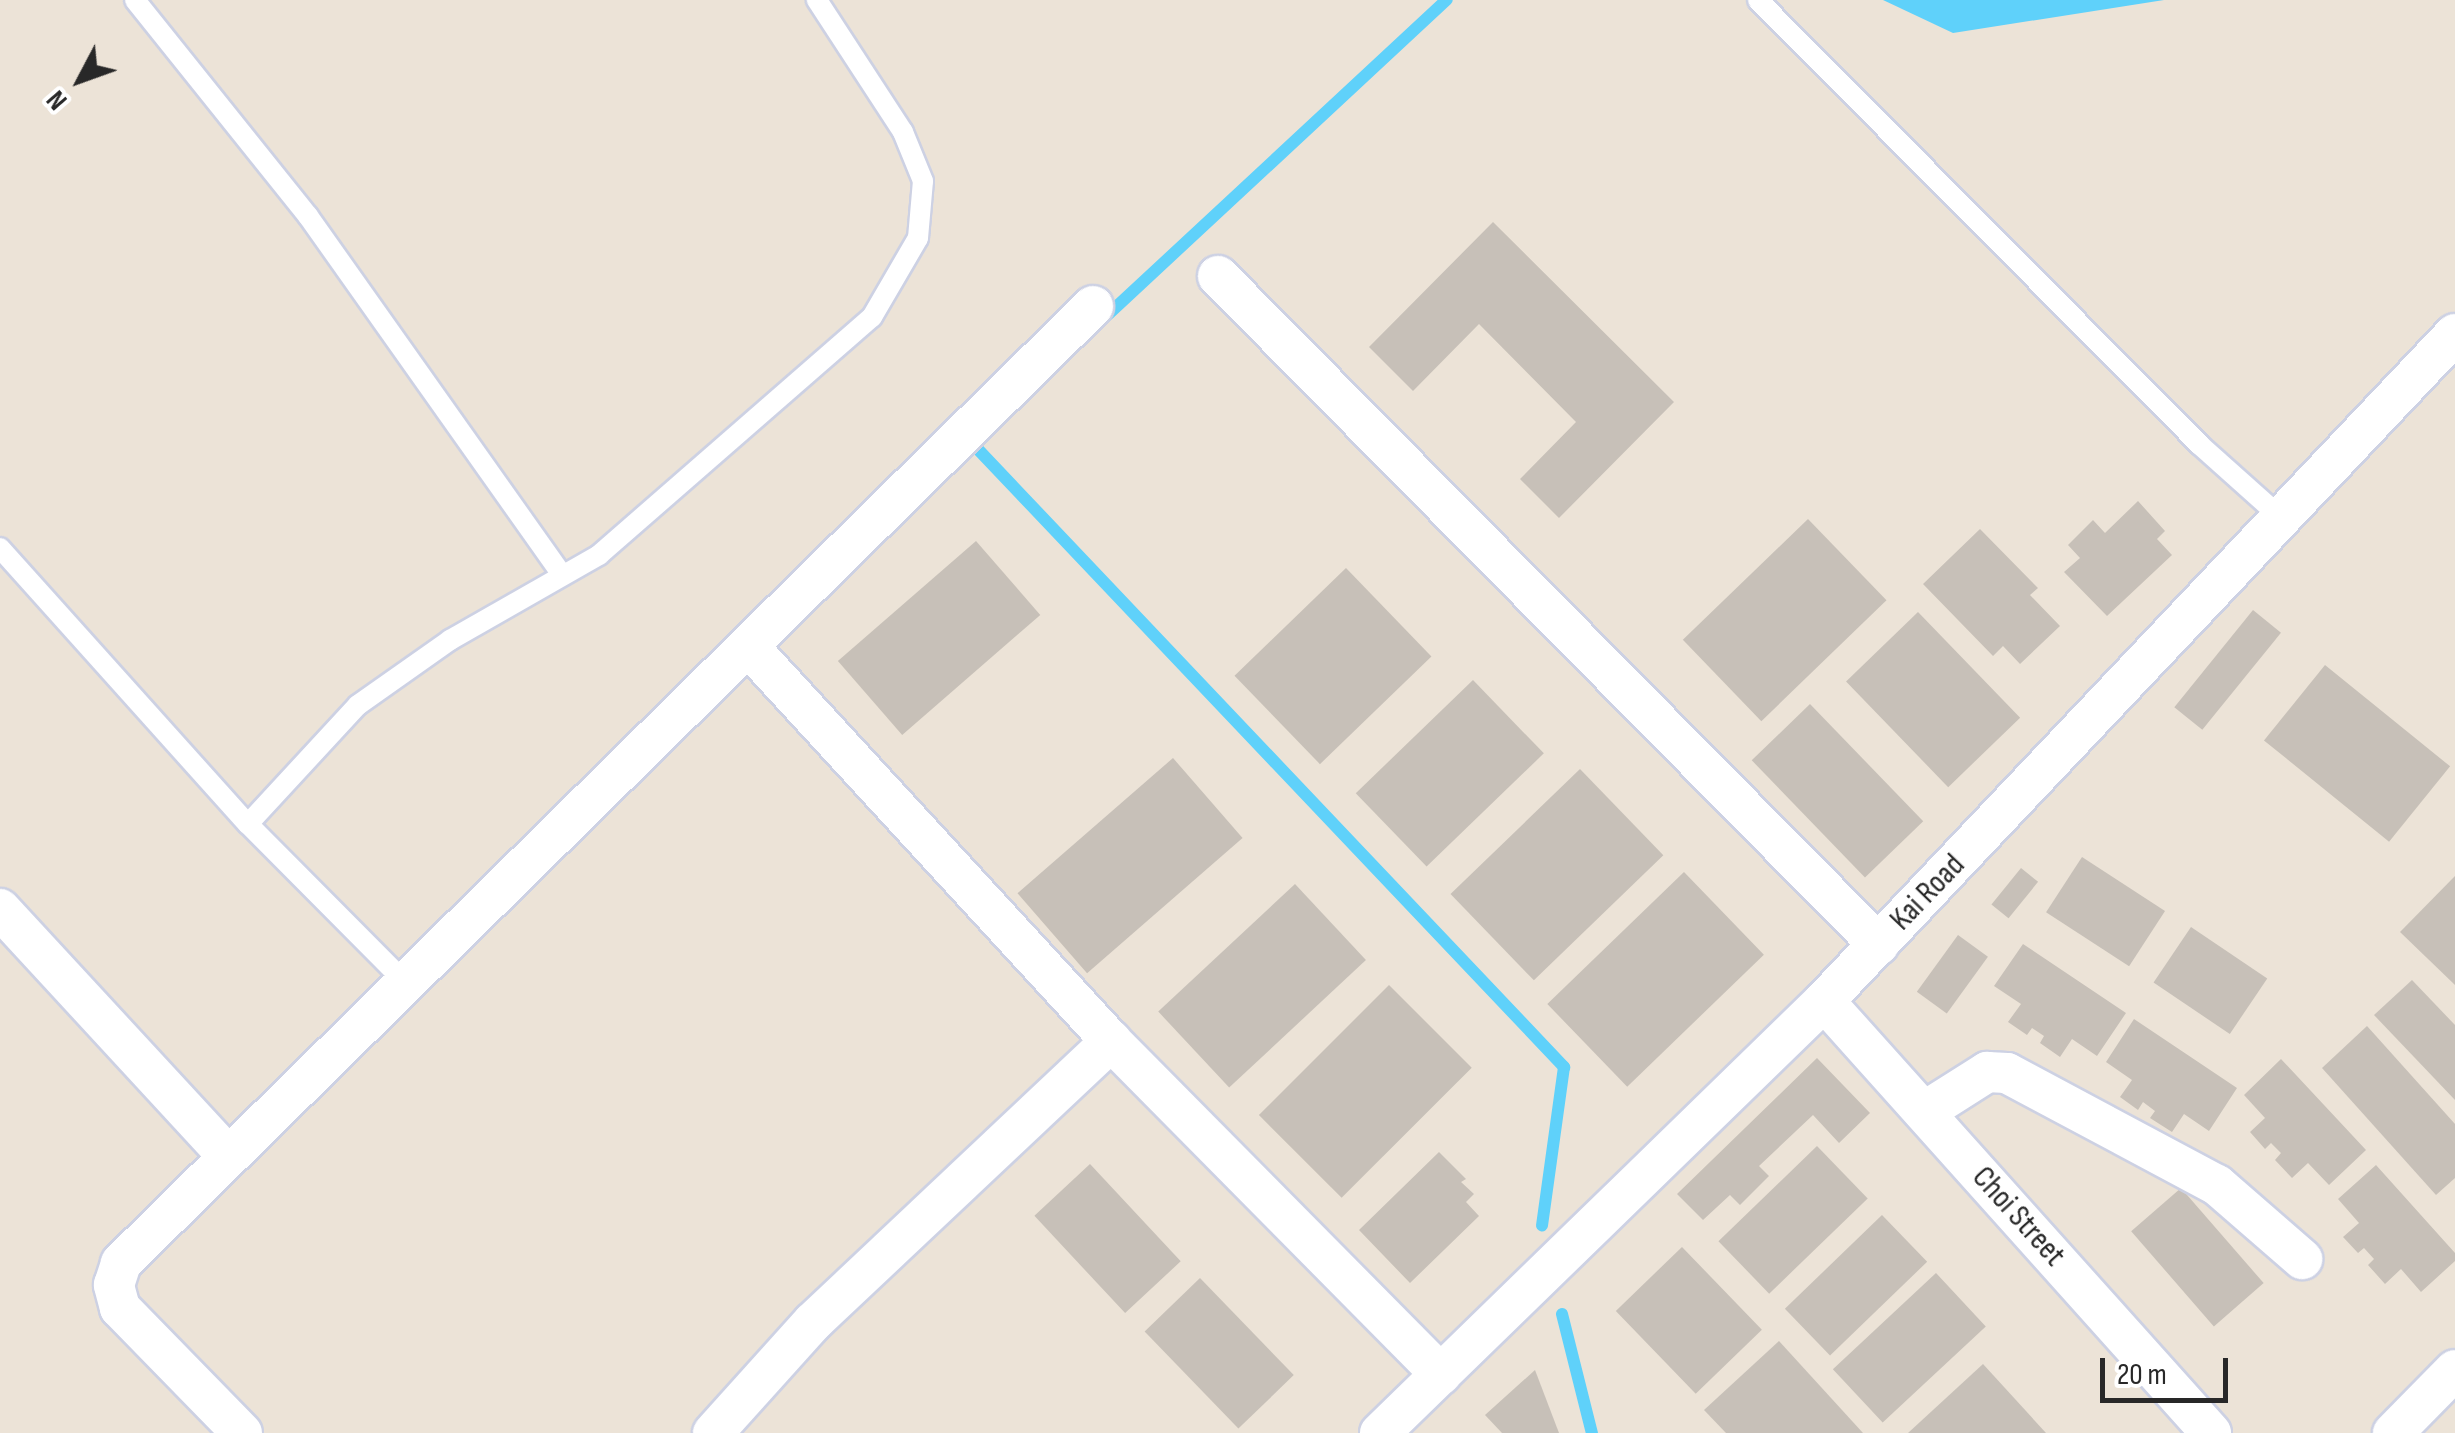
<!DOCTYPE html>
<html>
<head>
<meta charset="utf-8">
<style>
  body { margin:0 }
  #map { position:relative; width:2455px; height:1433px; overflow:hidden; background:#ece3d7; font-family:"Sofia Sans Condensed",sans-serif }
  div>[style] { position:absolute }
  .water>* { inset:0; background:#5fd1fa }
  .stream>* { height:12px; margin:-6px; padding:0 6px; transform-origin:6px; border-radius:6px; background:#5fd1fa }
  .building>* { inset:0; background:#c7c0b8; transform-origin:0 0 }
  .roads { filter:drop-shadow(2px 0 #cdd1e3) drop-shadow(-2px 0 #cdd1e3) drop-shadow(0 2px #cdd1e3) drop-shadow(0 -2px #cdd1e3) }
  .service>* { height:20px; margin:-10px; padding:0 10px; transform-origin:10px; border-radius:10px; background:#fff }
  .minor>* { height:40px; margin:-20px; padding:0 20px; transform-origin:20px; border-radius:20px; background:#fff }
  span { translate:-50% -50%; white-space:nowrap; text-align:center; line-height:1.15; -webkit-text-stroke:8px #fff; paint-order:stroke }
  .street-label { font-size:32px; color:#282828 }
  .north { position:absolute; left:30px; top:30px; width:100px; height:100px; -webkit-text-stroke:8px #fff; paint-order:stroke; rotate:229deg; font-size:28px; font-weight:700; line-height:40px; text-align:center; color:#282828 }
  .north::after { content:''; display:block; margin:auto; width:35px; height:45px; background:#282828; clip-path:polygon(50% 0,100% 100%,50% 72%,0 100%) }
  .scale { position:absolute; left:2100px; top:1358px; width:128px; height:45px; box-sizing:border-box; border:5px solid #282828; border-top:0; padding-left:12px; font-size:30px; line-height:35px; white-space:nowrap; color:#282828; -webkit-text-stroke:8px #fff; paint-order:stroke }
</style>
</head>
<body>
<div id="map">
  <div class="water">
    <div style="clip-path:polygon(1883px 0,2164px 0,1953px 33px)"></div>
  </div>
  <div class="stream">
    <div style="left:1101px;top:321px;width:472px;rotate:-42.9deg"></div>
    <div style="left:977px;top:437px;width:8px;rotate:140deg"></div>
    <div style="left:971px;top:442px;width:862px;rotate:46.5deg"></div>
    <div style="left:1564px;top:1067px;width:160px;rotate:97.9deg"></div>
    <div style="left:1562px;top:1314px;width:123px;rotate:75.9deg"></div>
  </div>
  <div class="building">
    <div style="clip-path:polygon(1493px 222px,1674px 402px,1559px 518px,1520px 479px,1576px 422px,1479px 324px,1413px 391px,1369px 347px)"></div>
    <div style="clip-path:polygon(2138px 501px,2165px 531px,2157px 539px,2172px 555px,2107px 616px,2064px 572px,2080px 558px,2068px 545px,2093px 520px,2105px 533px)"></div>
    <div style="left:1808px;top:519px;width:113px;height:174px;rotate:46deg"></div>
    <div style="clip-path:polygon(1980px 529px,2038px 588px,2030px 595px,2060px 626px,2020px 664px,2003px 646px,1993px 656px,1923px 584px)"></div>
    <div style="left:976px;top:541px;width:98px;height:183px;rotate:49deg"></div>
    <div style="left:1346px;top:568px;width:123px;height:155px;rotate:46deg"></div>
    <div style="left:2253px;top:610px;width:36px;height:125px;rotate:39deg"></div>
    <div style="left:1918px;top:612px;width:147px;height:100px;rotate:46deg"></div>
    <div style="left:2325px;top:665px;width:161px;height:97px;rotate:39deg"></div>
    <div style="left:1473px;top:680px;width:102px;height:163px;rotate:46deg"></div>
    <div style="left:1810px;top:704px;width:163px;height:81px;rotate:46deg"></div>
    <div style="left:1173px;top:758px;width:106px;height:206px;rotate:49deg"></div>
    <div style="left:1580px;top:769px;width:120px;height:180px;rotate:46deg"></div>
    <div style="left:2082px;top:857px;width:99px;height:66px;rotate:33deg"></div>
    <div style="left:2021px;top:868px;width:22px;height:47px;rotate:39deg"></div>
    <div style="left:1684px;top:872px;width:115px;height:190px;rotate:46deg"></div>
    <div style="clip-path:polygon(2455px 876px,2455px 985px,2400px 932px)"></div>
    <div style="left:1295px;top:884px;width:104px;height:187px;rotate:47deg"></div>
    <div style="left:2191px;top:927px;width:92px;height:67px;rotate:34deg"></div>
    <div style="left:1958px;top:935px;width:37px;height:70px;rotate:36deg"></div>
    <div style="clip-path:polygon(2023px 944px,2126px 1013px,2097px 1056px,2072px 1039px,2060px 1057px,2040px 1043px,2044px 1036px,2032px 1028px,2027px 1035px,2008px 1022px,2021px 1004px,1994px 986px)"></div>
    <div style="clip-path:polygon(2412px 980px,2455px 1025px,2455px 1100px,2374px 1015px)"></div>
    <div style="left:1389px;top:985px;width:117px;height:184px;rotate:45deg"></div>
    <div style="clip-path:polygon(2134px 1019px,2237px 1088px,2209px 1131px,2184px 1114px,2172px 1132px,2150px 1118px,2155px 1111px,2143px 1102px,2138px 1110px,2120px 1097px,2132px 1080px,2106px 1062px)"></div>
    <div style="clip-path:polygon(2367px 1026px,2455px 1124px,2455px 1178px,2436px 1195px,2322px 1068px)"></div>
    <div style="clip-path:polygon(1817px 1058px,1870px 1113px,1839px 1143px,1813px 1115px,1759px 1166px,1769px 1176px,1740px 1205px,1730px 1195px,1703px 1220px,1677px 1194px)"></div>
    <div style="clip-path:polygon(2281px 1059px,2366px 1150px,2329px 1185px,2308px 1163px,2292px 1178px,2275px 1160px,2281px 1153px,2271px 1143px,2265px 1149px,2250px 1132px,2265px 1118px,2244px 1095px)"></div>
    <div style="left:1817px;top:1146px;width:73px;height:137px;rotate:46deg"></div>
    <div style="clip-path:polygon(1439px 1152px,1466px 1179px,1461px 1182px,1474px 1194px,1466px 1202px,1479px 1216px,1410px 1283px,1359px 1230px)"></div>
    <div style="left:1090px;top:1164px;width:133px;height:76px;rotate:47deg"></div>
    <div style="clip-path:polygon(2376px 1165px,2455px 1253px,2455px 1261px,2421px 1292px,2401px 1269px,2385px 1284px,2368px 1265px,2374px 1259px,2364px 1248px,2358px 1253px,2343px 1237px,2359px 1223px,2338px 1199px)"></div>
    <div style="left:2181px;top:1188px;width:126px;height:66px;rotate:49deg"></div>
    <div style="left:1882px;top:1215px;width:65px;height:135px;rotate:46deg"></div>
    <div style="left:1682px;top:1247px;width:115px;height:92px;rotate:46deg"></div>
    <div style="left:1936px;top:1273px;width:73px;height:141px;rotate:47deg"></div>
    <div style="left:1200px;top:1278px;width:135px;height:77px;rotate:46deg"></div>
    <div style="clip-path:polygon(1779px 1341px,1863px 1433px,1726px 1433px,1704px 1410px)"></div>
    <div style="clip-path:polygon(1983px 1364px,2046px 1433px,1908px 1433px)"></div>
    <div style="clip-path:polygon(1535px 1370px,1559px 1433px,1502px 1433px,1485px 1415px)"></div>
  </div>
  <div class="roads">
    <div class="service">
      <div style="left:135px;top:0;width:277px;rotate:51.3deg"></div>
      <div style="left:308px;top:216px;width:440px;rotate:54.7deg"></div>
      <div style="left:1758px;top:0;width:627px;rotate:45.19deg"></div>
      <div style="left:2200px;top:445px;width:113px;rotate:41.8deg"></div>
      <div style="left:0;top:548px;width:371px;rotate:48.1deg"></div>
      <div style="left:248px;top:824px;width:221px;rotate:45.2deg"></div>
      <div style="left:248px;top:824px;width:162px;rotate:-47.3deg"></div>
      <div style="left:358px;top:705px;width:113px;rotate:-35.2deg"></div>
      <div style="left:450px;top:640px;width:172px;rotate:-29.7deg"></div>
      <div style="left:599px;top:555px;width:362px;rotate:-41.1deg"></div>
      <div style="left:872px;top:317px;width:91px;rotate:-59.8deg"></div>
      <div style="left:918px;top:238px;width:57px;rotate:-85deg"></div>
      <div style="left:923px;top:181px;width:53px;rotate:-112.2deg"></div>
      <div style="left:903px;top:132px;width:158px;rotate:-123.1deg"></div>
    </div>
    <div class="minor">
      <div style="left:1218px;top:276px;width:940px;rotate:45.34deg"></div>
      <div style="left:748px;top:646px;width:536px;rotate:47.42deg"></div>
      <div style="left:1111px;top:1041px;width:469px;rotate:45.3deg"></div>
      <div style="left:0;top:909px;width:333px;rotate:47.3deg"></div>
      <div style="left:1824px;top:1001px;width:580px;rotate:48.14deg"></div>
      <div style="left:1924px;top:1112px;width:75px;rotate:-32.4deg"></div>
      <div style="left:1987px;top:1072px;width:20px;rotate:3deg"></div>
      <div style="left:2007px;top:1073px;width:238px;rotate:28.1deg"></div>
      <div style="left:2217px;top:1185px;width:113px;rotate:41deg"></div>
      <div style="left:242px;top:1433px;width:175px;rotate:-134.3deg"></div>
      <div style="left:120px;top:1308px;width:24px;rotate:-105deg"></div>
      <div style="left:114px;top:1285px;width:23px;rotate:-72deg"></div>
      <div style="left:121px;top:1263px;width:1364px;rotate:-44.55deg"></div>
      <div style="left:713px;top:1433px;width:149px;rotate:-48deg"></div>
      <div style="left:813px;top:1322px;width:410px;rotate:-43.3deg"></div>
      <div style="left:1380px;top:1433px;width:619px;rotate:-44.22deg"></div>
      <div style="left:1824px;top:1001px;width:918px;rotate:-46.59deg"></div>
      <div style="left:2393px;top:1433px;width:88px;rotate:-45.5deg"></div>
    </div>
  </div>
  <div class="street-label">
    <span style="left:1928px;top:893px;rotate:-46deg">Kai Road</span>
    <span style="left:2018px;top:1217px;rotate:48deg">Choi Street</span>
  </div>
  <div class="north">N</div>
  <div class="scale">20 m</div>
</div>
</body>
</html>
